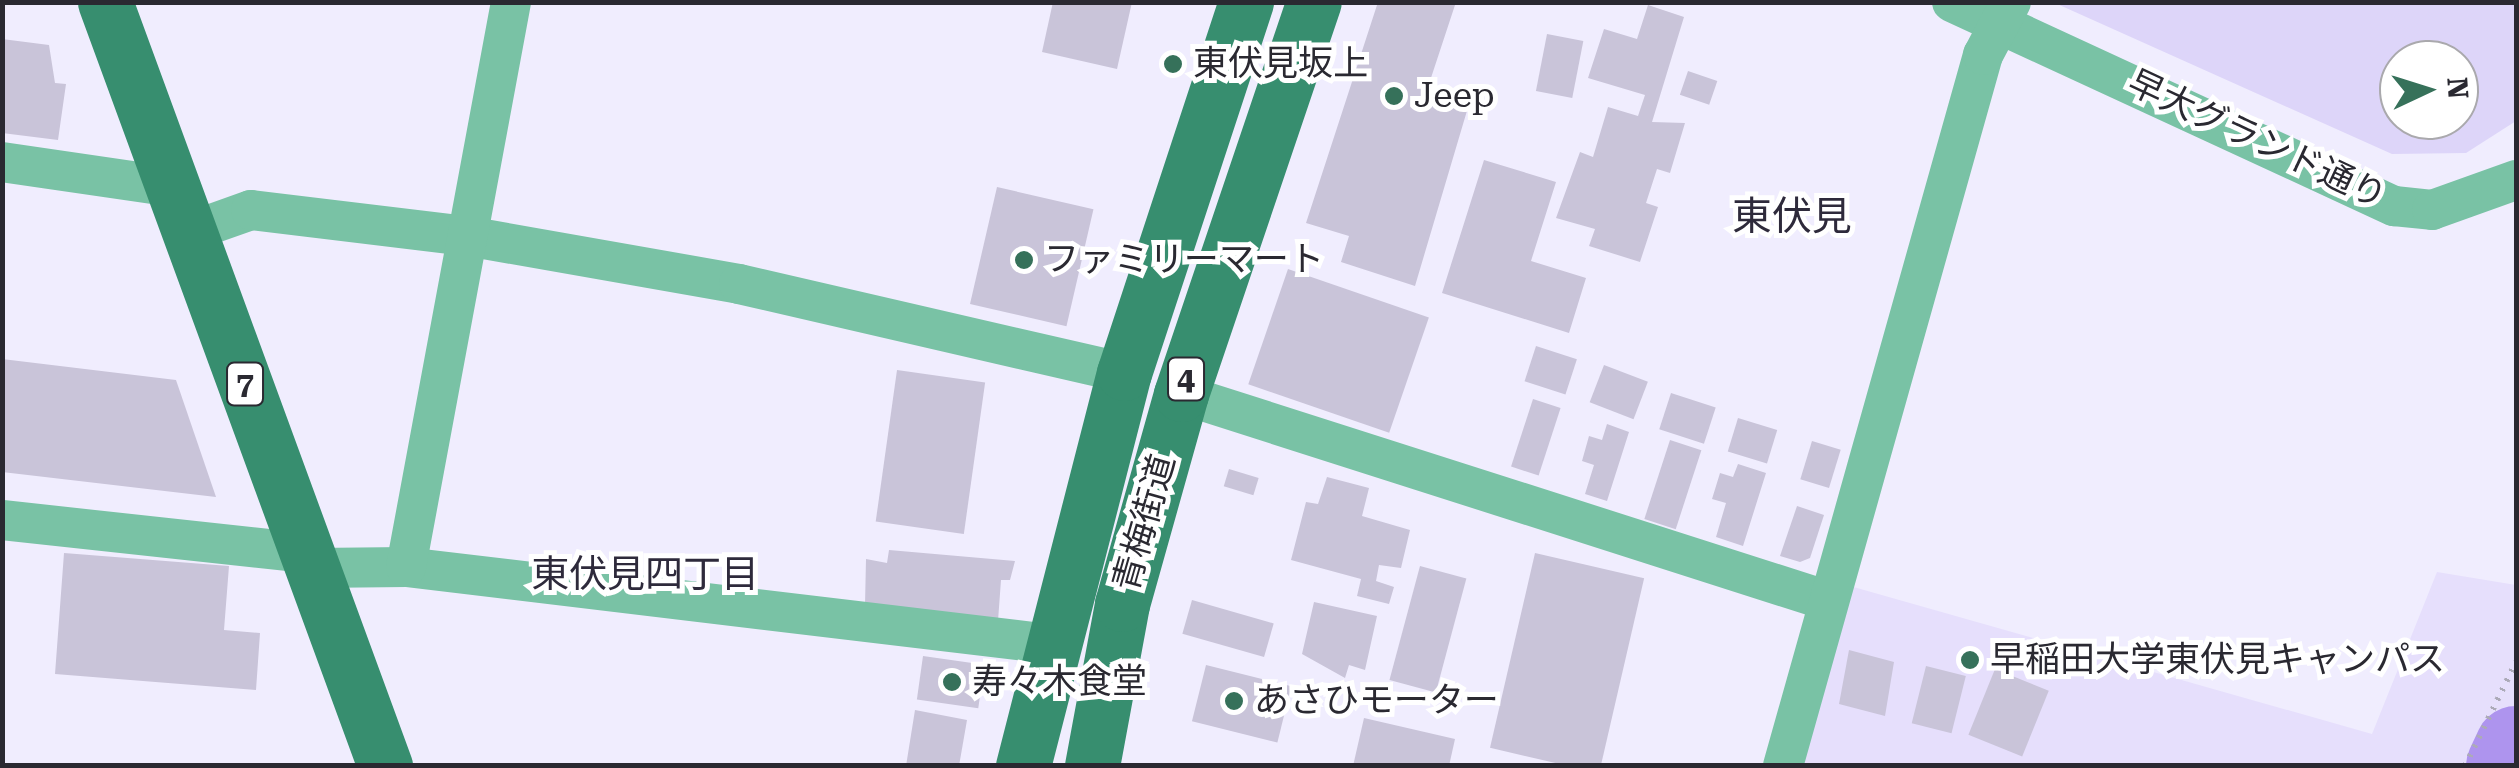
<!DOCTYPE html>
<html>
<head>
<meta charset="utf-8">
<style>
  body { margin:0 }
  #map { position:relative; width:2519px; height:768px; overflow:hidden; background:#f0edfe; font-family:"Roboto Serif","Noto Sans JP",serif }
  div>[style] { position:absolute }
  .built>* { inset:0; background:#e6dffc }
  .green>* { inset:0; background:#ddd5f9 }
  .river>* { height:82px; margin:-41px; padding:0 41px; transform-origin:41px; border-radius:41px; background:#ae94ee }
  .building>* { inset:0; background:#c9c4d9; transform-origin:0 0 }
  .path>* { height:6px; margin-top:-3px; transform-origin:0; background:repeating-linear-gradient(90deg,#acaab8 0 2.5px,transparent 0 10.5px) }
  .street>* { height:40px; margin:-20px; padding:0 20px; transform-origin:20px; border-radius:20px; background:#79c2a5 }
  .primary>* { height:55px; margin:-27.5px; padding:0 27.5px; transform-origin:27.5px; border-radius:27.5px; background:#378e6f }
  .dots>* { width:28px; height:28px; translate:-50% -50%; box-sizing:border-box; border:5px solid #fff; border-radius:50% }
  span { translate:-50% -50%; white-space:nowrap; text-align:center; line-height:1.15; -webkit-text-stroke:10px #fff; paint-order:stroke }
  .shield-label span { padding:2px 8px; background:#fff; border:2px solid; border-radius:8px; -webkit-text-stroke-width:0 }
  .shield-label { font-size:32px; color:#2a2931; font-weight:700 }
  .poi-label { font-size:35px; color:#2a2931 }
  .left { translate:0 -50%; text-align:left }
  .street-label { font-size:35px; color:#2a2931 }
  .neighbourhood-label { font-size:38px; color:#2e2a3b }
  .quarter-label { font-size:40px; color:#2e2a3b }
  .frame { position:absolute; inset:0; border:5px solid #2a2931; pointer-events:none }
  .north { position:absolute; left:2379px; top:40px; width:100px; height:100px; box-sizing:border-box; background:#fff; border:2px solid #aaa9ad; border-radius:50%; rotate:86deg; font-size:28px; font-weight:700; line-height:40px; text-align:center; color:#2a2931 }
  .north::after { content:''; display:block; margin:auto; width:35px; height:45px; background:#36715a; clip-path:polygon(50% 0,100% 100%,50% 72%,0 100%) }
</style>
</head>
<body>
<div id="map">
  <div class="built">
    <div style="clip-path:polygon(2437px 572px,2516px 585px,2516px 765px,1801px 766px,1850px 586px,2372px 734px)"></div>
  </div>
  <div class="green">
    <div style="clip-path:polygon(evenodd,2055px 3px,2516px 3px,2516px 121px,2466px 153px,2392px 154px,2055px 3px,2399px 60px,2459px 60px,2459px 120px,2399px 120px,2399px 60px)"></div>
  </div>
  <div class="river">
    <div style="left:2507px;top:766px;width:21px;rotate:-65deg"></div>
  </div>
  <div class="building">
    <div style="clip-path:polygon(1053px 2px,1132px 2px,1117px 69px,1042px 52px)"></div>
    <div style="clip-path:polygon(1378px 2px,1456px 2px,1427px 90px,1469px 104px,1415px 286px,1341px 262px,1349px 236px,1306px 223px)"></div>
    <div style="clip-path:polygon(1648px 5px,1684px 17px,1652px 122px,1685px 123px,1670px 173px,1657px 169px,1646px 203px,1658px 207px,1640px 262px,1589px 246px,1595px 229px,1556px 218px,1580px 152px,1593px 157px,1608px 107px,1638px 116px,1645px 95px,1588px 78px,1604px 29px,1637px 39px)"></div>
    <div style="left:1547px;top:34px;width:37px;height:58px;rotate:11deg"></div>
    <div style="clip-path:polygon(2px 39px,49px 45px,55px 83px,66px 84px,58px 140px,2px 133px)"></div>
    <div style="left:1688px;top:71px;width:31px;height:25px;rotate:19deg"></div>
    <div style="clip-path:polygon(1484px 160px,1556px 182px,1531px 261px,1586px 278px,1569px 333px,1442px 293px)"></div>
    <div style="left:997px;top:187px;width:99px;height:120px;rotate:13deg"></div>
    <div style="left:1288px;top:269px;width:149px;height:122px;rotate:19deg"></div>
    <div style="left:1536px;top:346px;width:43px;height:37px;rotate:18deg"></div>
    <div style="clip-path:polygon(2px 359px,176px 380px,216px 497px,2px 472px)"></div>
    <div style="left:1604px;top:365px;width:47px;height:40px;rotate:21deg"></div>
    <div style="left:897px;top:370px;width:89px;height:153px;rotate:8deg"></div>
    <div style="left:1671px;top:393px;width:47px;height:38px;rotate:18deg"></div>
    <div style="left:1533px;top:399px;width:29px;height:71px;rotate:18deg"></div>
    <div style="left:1738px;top:418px;width:41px;height:35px;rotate:17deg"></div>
    <div style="clip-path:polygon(1607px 424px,1629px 432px,1607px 501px,1585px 494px,1594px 465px,1582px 461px,1589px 436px,1602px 440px)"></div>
    <div style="left:1670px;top:440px;width:33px;height:83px;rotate:18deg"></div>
    <div style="left:1812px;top:441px;width:30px;height:40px;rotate:17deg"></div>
    <div style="clip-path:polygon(1738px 464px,1766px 473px,1743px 546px,1716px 537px,1726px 503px,1712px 499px,1720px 473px,1733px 477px)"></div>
    <div style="left:1229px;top:469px;width:31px;height:18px;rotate:17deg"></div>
    <div style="clip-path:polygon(1327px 477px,1369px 488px,1362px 516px,1410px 530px,1401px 568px,1379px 565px,1376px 581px,1394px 587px,1389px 604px,1357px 596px,1361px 579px,1291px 560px,1306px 502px,1318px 504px)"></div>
    <div style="clip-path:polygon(1797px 506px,1824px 515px,1810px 558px,1800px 562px,1780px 556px)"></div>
    <div style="clip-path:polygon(889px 550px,1015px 561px,1010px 580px,1001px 580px,998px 621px,865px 605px,866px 559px,887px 563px)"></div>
    <div style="clip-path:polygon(64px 553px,229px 566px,224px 630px,260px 633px,256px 690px,55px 674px)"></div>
    <div style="left:1535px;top:553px;width:112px;height:200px;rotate:13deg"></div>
    <div style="left:1420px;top:566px;width:48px;height:118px;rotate:15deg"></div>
    <div style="left:1192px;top:600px;width:85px;height:35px;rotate:16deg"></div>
    <div style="clip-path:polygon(1314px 602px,1377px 616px,1365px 670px,1349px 665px,1345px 678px,1302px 654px)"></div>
    <div style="clip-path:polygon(1849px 650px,1894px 662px,1885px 716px,1839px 704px)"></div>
    <div style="left:923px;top:656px;width:62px;height:44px;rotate:8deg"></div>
    <div style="left:1206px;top:665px;width:88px;height:58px;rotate:14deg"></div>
    <div style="left:1926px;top:666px;width:41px;height:59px;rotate:14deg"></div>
    <div style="left:1995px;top:669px;width:58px;height:71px;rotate:22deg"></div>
    <div style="clip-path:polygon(915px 710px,967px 720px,959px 766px,906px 766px)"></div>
    <div style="clip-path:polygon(1364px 718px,1455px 739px,1449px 766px,1353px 766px)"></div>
  </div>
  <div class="path">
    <div style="left:2465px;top:766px;width:116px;rotate:-63.9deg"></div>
  </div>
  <div class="street">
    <div style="left:1952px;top:2px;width:487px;rotate:24.8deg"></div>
    <div style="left:2394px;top:206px;width:38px;rotate:6deg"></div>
    <div style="left:2432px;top:210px;width:89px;rotate:-19.7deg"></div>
    <div style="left:2px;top:162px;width:173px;rotate:8.3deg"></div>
    <div style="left:189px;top:232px;width:66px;rotate:-19.5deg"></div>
    <div style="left:251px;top:210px;width:218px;rotate:6.9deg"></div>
    <div style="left:467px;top:236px;width:276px;rotate:10deg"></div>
    <div style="left:739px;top:284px;width:395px;rotate:13deg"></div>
    <div style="left:1181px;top:394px;width:680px;rotate:17.72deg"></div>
    <div style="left:2px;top:520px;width:307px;rotate:6.2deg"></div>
    <div style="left:406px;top:567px;width:649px;rotate:6.82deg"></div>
    <div style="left:314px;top:568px;width:92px;rotate:-0.6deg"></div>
    <div style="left:406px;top:567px;width:575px;rotate:-79.47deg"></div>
    <div style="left:1783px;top:766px;width:739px;rotate:-74.29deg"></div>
    <div style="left:1983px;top:55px;width:60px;rotate:-62.2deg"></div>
  </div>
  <div class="primary">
    <div style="left:105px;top:2px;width:814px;rotate:69.87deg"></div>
    <div style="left:1023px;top:766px;width:406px;rotate:-75.6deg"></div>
    <div style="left:1124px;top:373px;width:391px;rotate:-71.8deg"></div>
    <div style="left:1092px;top:766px;width:165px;rotate:-79.5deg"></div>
    <div style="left:1122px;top:604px;width:218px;rotate:-74.3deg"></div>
    <div style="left:1181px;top:394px;width:414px;rotate:-71.3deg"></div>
  </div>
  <div class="dots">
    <div style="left:1173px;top:64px;background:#36715a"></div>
    <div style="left:1394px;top:96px;background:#36715a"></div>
    <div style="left:1024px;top:260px;background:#36715a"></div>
    <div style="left:1970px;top:660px;background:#36715a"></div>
    <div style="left:952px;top:682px;background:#36715a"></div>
    <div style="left:1234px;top:701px;background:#36715a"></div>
  </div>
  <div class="shield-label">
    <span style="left:1186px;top:379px">4</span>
    <span style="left:245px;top:384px">7</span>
  </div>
  <div class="poi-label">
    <span class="left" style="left:1193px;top:64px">東伏見坂上</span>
    <span class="left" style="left:1414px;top:96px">Jeep</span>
    <span class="left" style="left:1044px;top:260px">ファミリーマート</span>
    <span class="left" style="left:1990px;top:660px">早稲田大学東伏見キャンパス</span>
    <span class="left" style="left:972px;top:682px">寿々木食堂</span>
    <span class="left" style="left:1254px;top:701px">あさひモーター</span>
  </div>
  <div class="street-label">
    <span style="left:2257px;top:140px;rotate:25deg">早大グランド通り</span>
    <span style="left:1145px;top:523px;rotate:-74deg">青梅街道</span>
  </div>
  <div class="neighbourhood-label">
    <span style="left:645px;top:575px">東伏見四丁目</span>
  </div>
  <div class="quarter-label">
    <span style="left:1792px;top:217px">東伏見</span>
  </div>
  <div class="frame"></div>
  <div class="north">N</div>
</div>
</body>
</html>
